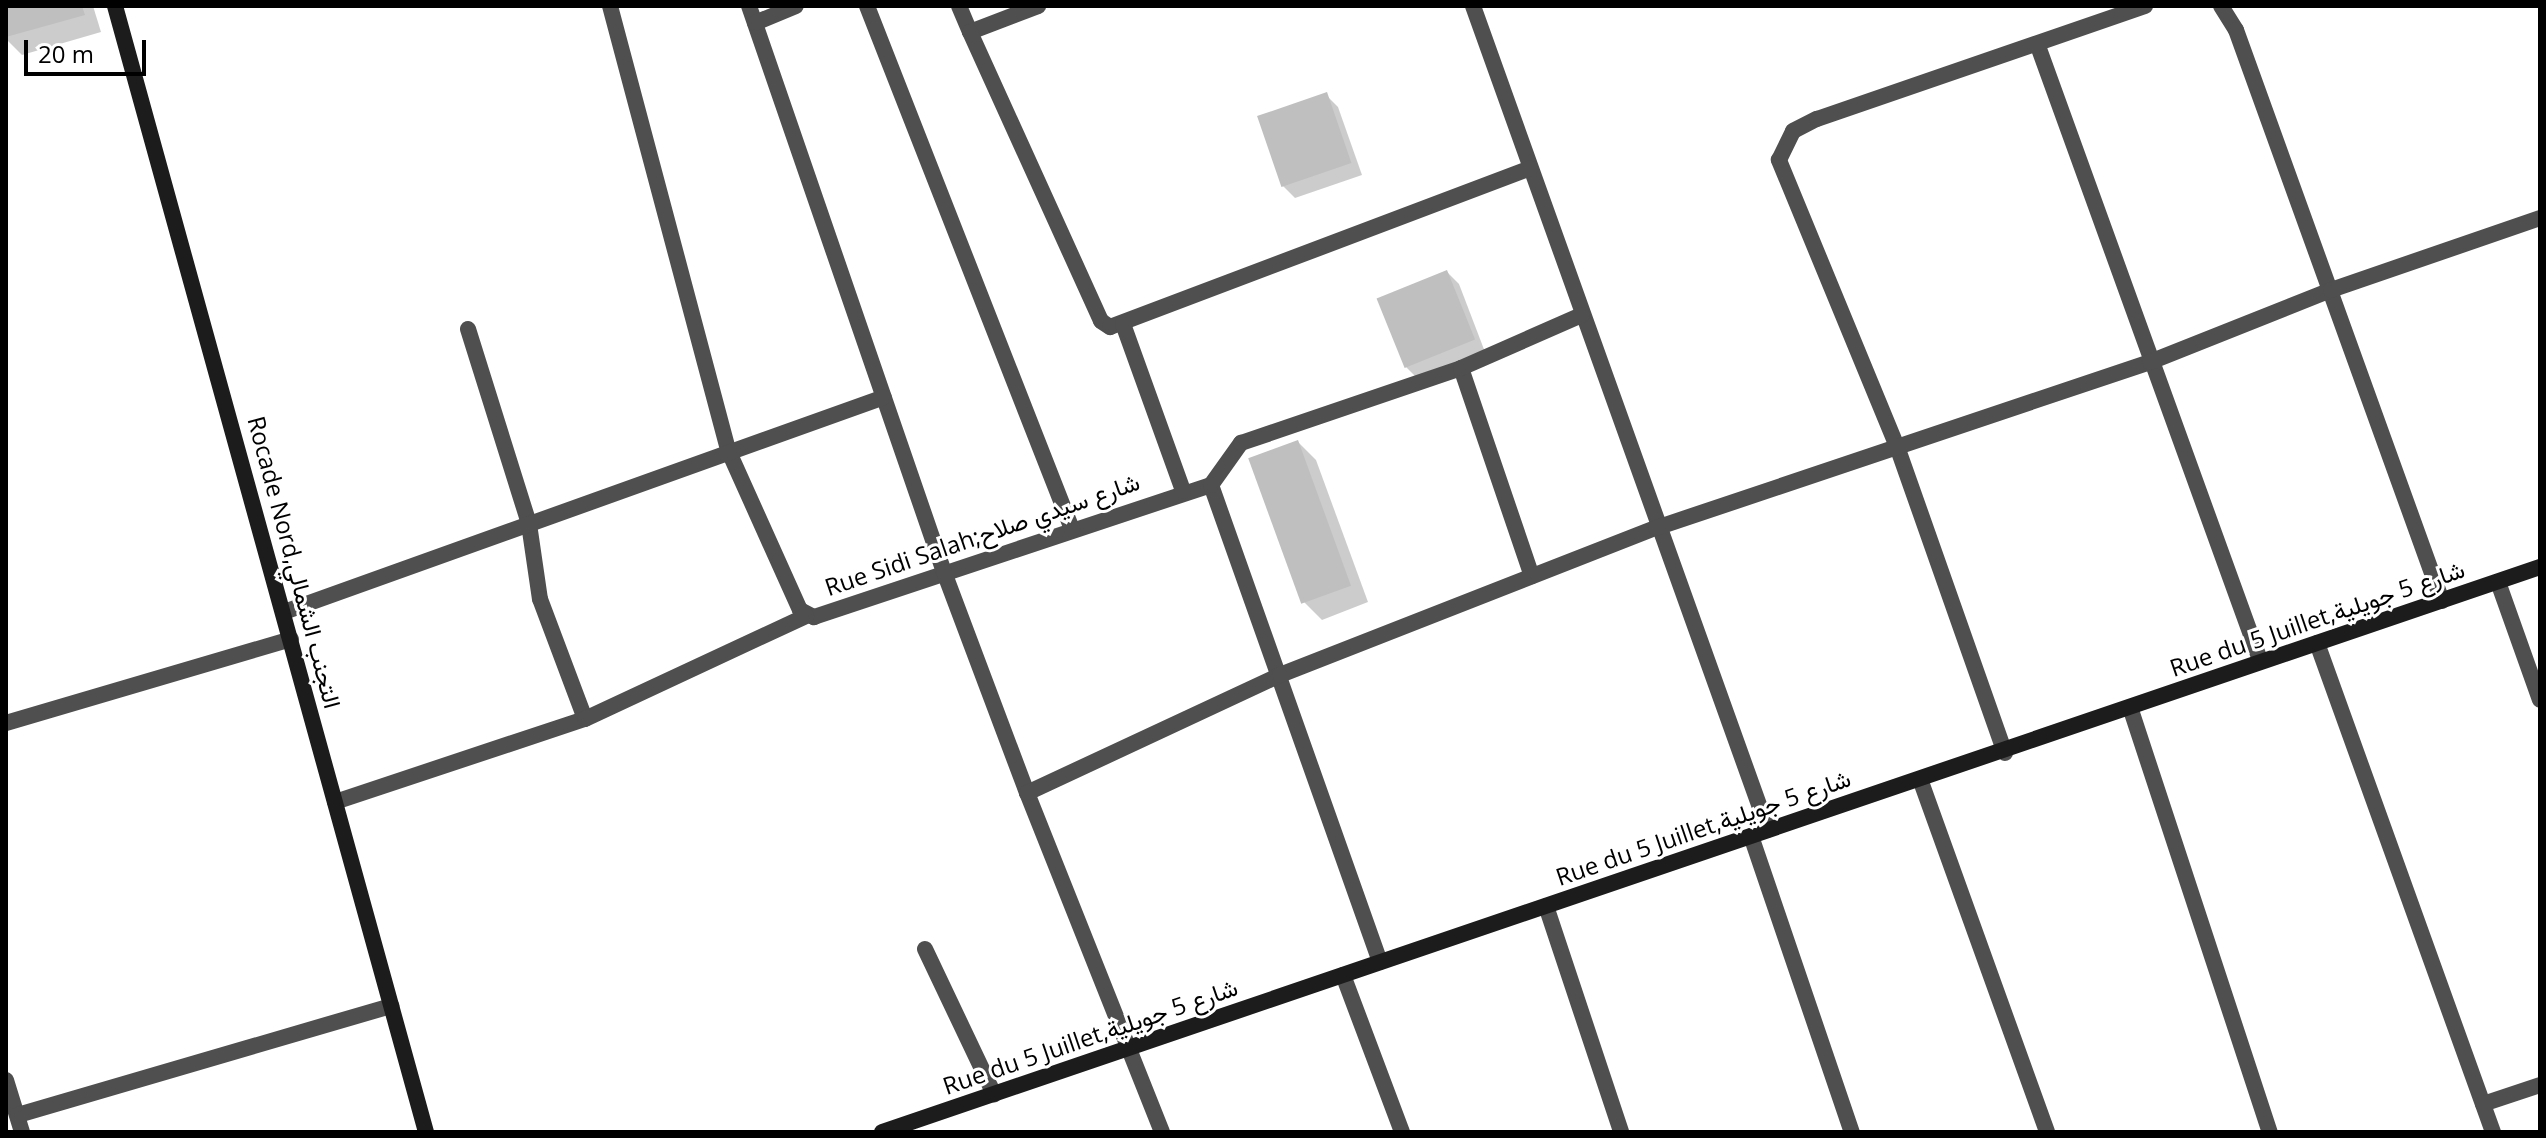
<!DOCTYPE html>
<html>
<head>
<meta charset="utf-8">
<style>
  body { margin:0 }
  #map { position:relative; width:2546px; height:1138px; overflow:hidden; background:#fff; font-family:"Open Sans",Vazirmatn,sans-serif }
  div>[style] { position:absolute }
  .shadow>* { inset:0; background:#0003 }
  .building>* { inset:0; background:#bfbfbf; transform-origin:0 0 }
  .street>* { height:16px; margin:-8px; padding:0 8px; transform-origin:8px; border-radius:8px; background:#4f4f4f }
  .secondary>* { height:16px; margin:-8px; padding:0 8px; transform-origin:8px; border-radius:8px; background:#1c1c1c }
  span { translate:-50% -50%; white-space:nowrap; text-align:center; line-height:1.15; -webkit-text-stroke:6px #fff; paint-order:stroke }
  .street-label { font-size:24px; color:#000 }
  .frame { position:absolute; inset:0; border:8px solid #000; pointer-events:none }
  .scale { position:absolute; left:24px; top:40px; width:122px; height:36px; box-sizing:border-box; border:4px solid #000; border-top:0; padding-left:10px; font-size:24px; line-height:28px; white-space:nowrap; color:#000; -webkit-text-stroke:6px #fff; paint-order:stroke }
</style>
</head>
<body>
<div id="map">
  <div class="shadow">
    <div style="clip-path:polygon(6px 6px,93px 6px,101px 32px,22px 55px,6px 39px)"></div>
    <div style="clip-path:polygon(1326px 95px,1338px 107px,1362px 175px,1295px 198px,1283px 186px)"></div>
    <div style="clip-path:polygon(1447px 272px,1459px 284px,1485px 352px,1417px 378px,1405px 366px)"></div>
    <div style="clip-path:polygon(1298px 442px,1316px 460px,1368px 602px,1322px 620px,1304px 602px)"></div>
  </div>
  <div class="building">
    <div style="clip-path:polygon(6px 6px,82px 6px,85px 15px,6px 37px)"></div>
    <div style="left:1327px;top:92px;width:75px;height:74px;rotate:71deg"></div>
    <div style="left:1447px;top:270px;width:75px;height:76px;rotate:68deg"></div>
    <div style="left:1298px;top:440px;width:155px;height:53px;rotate:70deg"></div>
  </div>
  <div class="street">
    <div style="left:610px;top:6px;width:462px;rotate:75.1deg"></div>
    <div style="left:729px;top:452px;width:173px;rotate:65.8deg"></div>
    <div style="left:800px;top:610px;width:16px;rotate:27deg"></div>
    <div style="left:814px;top:617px;width:418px;rotate:-18.4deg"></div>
    <div style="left:1211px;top:485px;width:506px;rotate:70.49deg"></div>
    <div style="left:749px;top:6px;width:599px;rotate:70.99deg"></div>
    <div style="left:944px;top:572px;width:236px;rotate:69.4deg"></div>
    <div style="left:867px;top:6px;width:562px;rotate:68.6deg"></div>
    <div style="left:959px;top:6px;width:28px;rotate:67deg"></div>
    <div style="left:970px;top:32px;width:73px;rotate:-20.9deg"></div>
    <div style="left:1473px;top:6px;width:875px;rotate:70.3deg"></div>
    <div style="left:2221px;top:6px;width:28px;rotate:58deg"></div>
    <div style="left:2236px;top:30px;width:607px;rotate:70.16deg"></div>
    <div style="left:755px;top:23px;width:44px;rotate:-22.5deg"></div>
    <div style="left:970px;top:32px;width:317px;rotate:65.6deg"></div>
    <div style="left:1101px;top:321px;width:11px;rotate:34deg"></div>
    <div style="left:1110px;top:327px;width:449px;rotate:-20.7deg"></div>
    <div style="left:2038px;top:46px;width:653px;rotate:70.12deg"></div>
    <div style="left:1123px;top:324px;width:177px;rotate:70.2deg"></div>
    <div style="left:468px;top:329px;width:204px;rotate:72.6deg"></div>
    <div style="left:529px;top:524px;width:76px;rotate:81.7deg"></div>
    <div style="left:540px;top:599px;width:128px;rotate:69.4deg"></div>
    <div style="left:1461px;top:368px;width:220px;rotate:71.2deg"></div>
    <div style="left:1211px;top:485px;width:52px;rotate:-54.5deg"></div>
    <div style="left:1241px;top:443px;width:232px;rotate:-18.8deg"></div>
    <div style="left:1461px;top:368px;width:132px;rotate:-23.7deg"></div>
    <div style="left:2498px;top:582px;width:125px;rotate:70.4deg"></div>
    <div style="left:284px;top:612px;width:637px;rotate:-19.71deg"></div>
    <div style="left:2317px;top:643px;width:520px;rotate:70.21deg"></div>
    <div style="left:2130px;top:707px;width:447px;rotate:71.8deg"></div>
    <div style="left:6px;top:723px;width:297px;rotate:-16.4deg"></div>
    <div style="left:2005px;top:753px;width:322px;rotate:-109.4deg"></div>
    <div style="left:1898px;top:449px;width:313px;rotate:-112.4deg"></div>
    <div style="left:1779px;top:160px;width:32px;rotate:-64deg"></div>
    <div style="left:1793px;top:131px;width:27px;rotate:-27deg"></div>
    <div style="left:1817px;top:119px;width:347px;rotate:-19deg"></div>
    <div style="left:1920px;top:779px;width:375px;rotate:70.2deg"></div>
    <div style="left:335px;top:802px;width:263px;rotate:-18.4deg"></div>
    <div style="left:585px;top:719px;width:244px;rotate:-25deg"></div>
    <div style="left:1751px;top:836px;width:313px;rotate:71.2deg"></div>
    <div style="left:1546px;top:906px;width:238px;rotate:71.6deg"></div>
    <div style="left:925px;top:949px;width:161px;rotate:64.6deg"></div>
    <div style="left:1343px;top:975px;width:168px;rotate:69.4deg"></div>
    <div style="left:6px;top:1080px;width:54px;rotate:72.9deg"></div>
    <div style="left:2483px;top:1104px;width:60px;rotate:-18.4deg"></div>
    <div style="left:18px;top:1115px;width:389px;rotate:-16.3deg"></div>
    <div style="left:1162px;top:1132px;width:365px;rotate:-111.7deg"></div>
    <div style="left:1027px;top:793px;width:279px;rotate:-25deg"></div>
    <div style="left:1280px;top:675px;width:404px;rotate:-21.4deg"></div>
    <div style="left:1656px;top:528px;width:521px;rotate:-18.57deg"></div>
    <div style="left:2150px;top:362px;width:195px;rotate:-21.7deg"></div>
    <div style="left:2331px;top:290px;width:221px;rotate:-19deg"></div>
  </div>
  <div class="secondary">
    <div style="left:115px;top:6px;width:1168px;rotate:74.56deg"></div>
    <div style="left:882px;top:1132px;width:1752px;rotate:-18.82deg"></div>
  </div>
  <div class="street-label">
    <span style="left:982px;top:534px;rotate:-19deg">Rue Sidi Salah;شارع سيدي صلاح</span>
    <span style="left:295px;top:562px;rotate:75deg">Rocade Nord,التجنب الشمالي</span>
    <span style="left:2317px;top:618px;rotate:-19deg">Rue du 5 Juillet,شارع 5 جويلية</span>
    <span style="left:1703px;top:827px;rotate:-19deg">Rue du 5 Juillet,شارع 5 جويلية</span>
    <span style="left:1090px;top:1036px;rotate:-19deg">Rue du 5 Juillet,شارع 5 جويلية</span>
  </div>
  <div class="frame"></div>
  <div class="scale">20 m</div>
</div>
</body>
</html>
